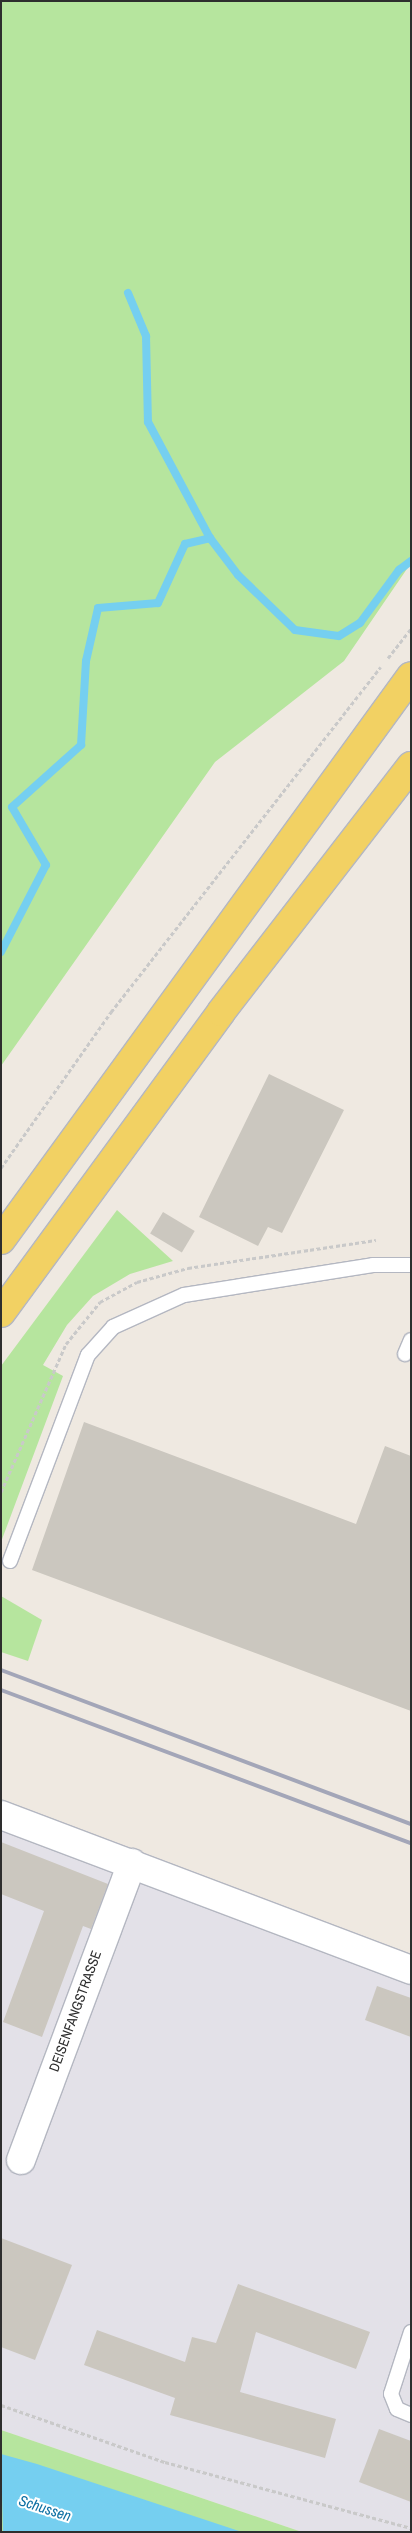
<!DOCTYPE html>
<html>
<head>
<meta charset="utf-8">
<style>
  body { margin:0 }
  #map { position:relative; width:412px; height:2533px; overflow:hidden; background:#efe9e1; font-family:"Archivo Narrow",sans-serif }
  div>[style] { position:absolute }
  .industrial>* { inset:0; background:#e3e1e8 }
  .green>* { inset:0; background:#b6e59e }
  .water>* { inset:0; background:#75cff0 }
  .stream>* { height:8px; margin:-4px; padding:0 4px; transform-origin:4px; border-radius:4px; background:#75cff0 }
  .building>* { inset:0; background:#cbc7bf; transform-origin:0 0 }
  .path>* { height:3px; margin-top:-1.5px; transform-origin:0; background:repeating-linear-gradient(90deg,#c9c9c9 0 4px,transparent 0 6.5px) }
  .roads { filter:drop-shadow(1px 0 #b4b7c1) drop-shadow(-1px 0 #b4b7c1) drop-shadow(0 1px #b4b7c1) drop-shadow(0 -1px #b4b7c1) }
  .lane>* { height:14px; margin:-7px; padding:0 7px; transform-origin:7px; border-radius:7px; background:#fff }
  .street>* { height:28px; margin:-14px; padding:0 14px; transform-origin:14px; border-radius:14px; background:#fff }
  .primary>* { height:28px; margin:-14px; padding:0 14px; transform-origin:14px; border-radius:14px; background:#f2d163 }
  .rail>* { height:4px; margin:-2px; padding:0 2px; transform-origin:2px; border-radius:2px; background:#a3a6b8 }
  span { translate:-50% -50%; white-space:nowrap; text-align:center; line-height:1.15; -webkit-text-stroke:4px #fff; paint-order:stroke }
  .street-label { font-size:14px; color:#2e2e2e }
  .water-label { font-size:15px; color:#0d6fa3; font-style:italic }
  .frame { position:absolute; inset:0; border:2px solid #2e2e2e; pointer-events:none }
</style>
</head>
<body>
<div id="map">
  <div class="industrial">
    <div style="clip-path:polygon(1px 1815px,411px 1970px,411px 2532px,302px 2532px,1px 2430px)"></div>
  </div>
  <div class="green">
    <div style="clip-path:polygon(1px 1px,411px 1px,411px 563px,344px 661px,215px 762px,1px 1066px)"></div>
    <div style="clip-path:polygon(117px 1210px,173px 1261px,130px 1274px,93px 1296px,67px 1325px,43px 1365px,63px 1376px,1px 1542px,1px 1366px)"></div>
    <div style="clip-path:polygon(1px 1596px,42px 1620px,28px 1661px,1px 1652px)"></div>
    <div style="clip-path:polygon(1px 2430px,302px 2532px,1px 2532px)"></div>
  </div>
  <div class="water">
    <div style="clip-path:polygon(1px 2454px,37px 2464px,242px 2532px,3px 2532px)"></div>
  </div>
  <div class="stream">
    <div style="left:128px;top:293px;width:47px;rotate:67.3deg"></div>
    <div style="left:146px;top:336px;width:86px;rotate:88.7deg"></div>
    <div style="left:148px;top:422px;width:132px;rotate:61.9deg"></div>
    <div style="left:1px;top:952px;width:98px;rotate:-62.7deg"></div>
    <div style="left:46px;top:865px;width:67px;rotate:-120.4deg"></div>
    <div style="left:12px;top:807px;width:93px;rotate:-41.9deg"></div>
    <div style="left:81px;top:745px;width:84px;rotate:-86.6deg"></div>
    <div style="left:86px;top:661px;width:54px;rotate:-77.2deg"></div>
    <div style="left:98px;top:608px;width:60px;rotate:-4.8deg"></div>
    <div style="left:158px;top:603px;width:65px;rotate:-65.4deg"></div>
    <div style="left:185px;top:544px;width:26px;rotate:-13deg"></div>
    <div style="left:210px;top:538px;width:46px;rotate:52.9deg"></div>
    <div style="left:238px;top:575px;width:79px;rotate:44deg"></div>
    <div style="left:295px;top:630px;width:44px;rotate:7.8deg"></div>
    <div style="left:339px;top:636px;width:25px;rotate:-32deg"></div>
    <div style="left:360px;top:623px;width:66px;rotate:-53.7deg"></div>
    <div style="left:399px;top:570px;width:15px;rotate:-37deg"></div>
  </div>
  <div class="building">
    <div style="clip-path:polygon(269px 1074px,344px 1110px,282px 1233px,268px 1227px,258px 1246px,199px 1217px)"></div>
    <div style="left:163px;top:1212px;width:37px;height:25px;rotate:31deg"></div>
    <div style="clip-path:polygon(84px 1422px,356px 1524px,385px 1446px,411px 1456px,411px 1711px,32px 1570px)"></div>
    <div style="clip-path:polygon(1px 1842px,108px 1884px,91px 1929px,83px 1926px,42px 2037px,3px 2022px,44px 1911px,1px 1894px)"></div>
    <div style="clip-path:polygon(377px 1986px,411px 1998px,411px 2037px,365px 2020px)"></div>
    <div style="clip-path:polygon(1px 2238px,72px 2265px,35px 2360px,1px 2347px)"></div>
    <div style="clip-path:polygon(238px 2284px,370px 2332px,356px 2369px,256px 2332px,240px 2392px,336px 2419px,325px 2458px,170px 2415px,175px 2398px,84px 2365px,97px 2330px,185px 2362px,192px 2337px,216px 2343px)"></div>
    <div style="clip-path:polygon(379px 2429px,411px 2441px,411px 2502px,359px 2482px)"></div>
  </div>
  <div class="path">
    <div style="left:388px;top:658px;width:37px;rotate:-52deg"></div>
    <div style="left:1px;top:1168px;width:191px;rotate:-54.8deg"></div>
    <div style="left:111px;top:1012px;width:438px;rotate:-52deg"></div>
    <div style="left:1px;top:1492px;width:162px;rotate:-66.3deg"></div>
    <div style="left:66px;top:1344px;width:54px;rotate:-51deg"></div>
    <div style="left:100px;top:1302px;width:42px;rotate:-28.4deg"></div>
    <div style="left:137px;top:1282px;width:53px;rotate:-15.4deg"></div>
    <div style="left:188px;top:1268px;width:190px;rotate:-8.5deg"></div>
    <div style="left:1px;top:2405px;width:174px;rotate:19.2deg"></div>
    <div style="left:165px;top:2462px;width:255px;rotate:15deg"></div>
  </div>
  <div class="roads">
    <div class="lane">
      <div style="left:405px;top:1354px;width:15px;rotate:-67deg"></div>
      <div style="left:10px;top:1561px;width:220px;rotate:-69.3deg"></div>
      <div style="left:88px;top:1355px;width:38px;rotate:-48deg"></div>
      <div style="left:113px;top:1327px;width:78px;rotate:-24.3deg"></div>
      <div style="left:184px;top:1295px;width:191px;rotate:-9deg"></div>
      <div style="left:373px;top:1265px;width:38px"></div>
      <div style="left:411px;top:2332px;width:65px;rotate:107.9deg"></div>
      <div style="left:391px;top:2394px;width:16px;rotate:68deg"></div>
      <div style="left:397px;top:2409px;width:15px;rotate:23deg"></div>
    </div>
    <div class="street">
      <div style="left:1px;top:1815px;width:438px;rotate:20.7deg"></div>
      <div style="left:21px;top:2160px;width:317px;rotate:-69.5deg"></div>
    </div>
    <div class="primary">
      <div style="left:1px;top:1240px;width:697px;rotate:-53.98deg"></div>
      <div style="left:1px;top:1313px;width:373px;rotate:-53.8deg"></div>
      <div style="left:221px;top:1012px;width:311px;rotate:-52.3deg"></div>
    </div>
  </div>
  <div class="rail">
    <div style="left:1px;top:1670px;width:438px;rotate:20.6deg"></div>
    <div style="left:1px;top:1690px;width:438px;rotate:20.5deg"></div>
  </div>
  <div class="street-label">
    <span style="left:75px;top:2011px;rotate:-70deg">DEISENFANGSTRASSE</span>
  </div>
  <div class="water-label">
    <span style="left:45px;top:2508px;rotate:18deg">Schussen</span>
  </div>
  <div class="frame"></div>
</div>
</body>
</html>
